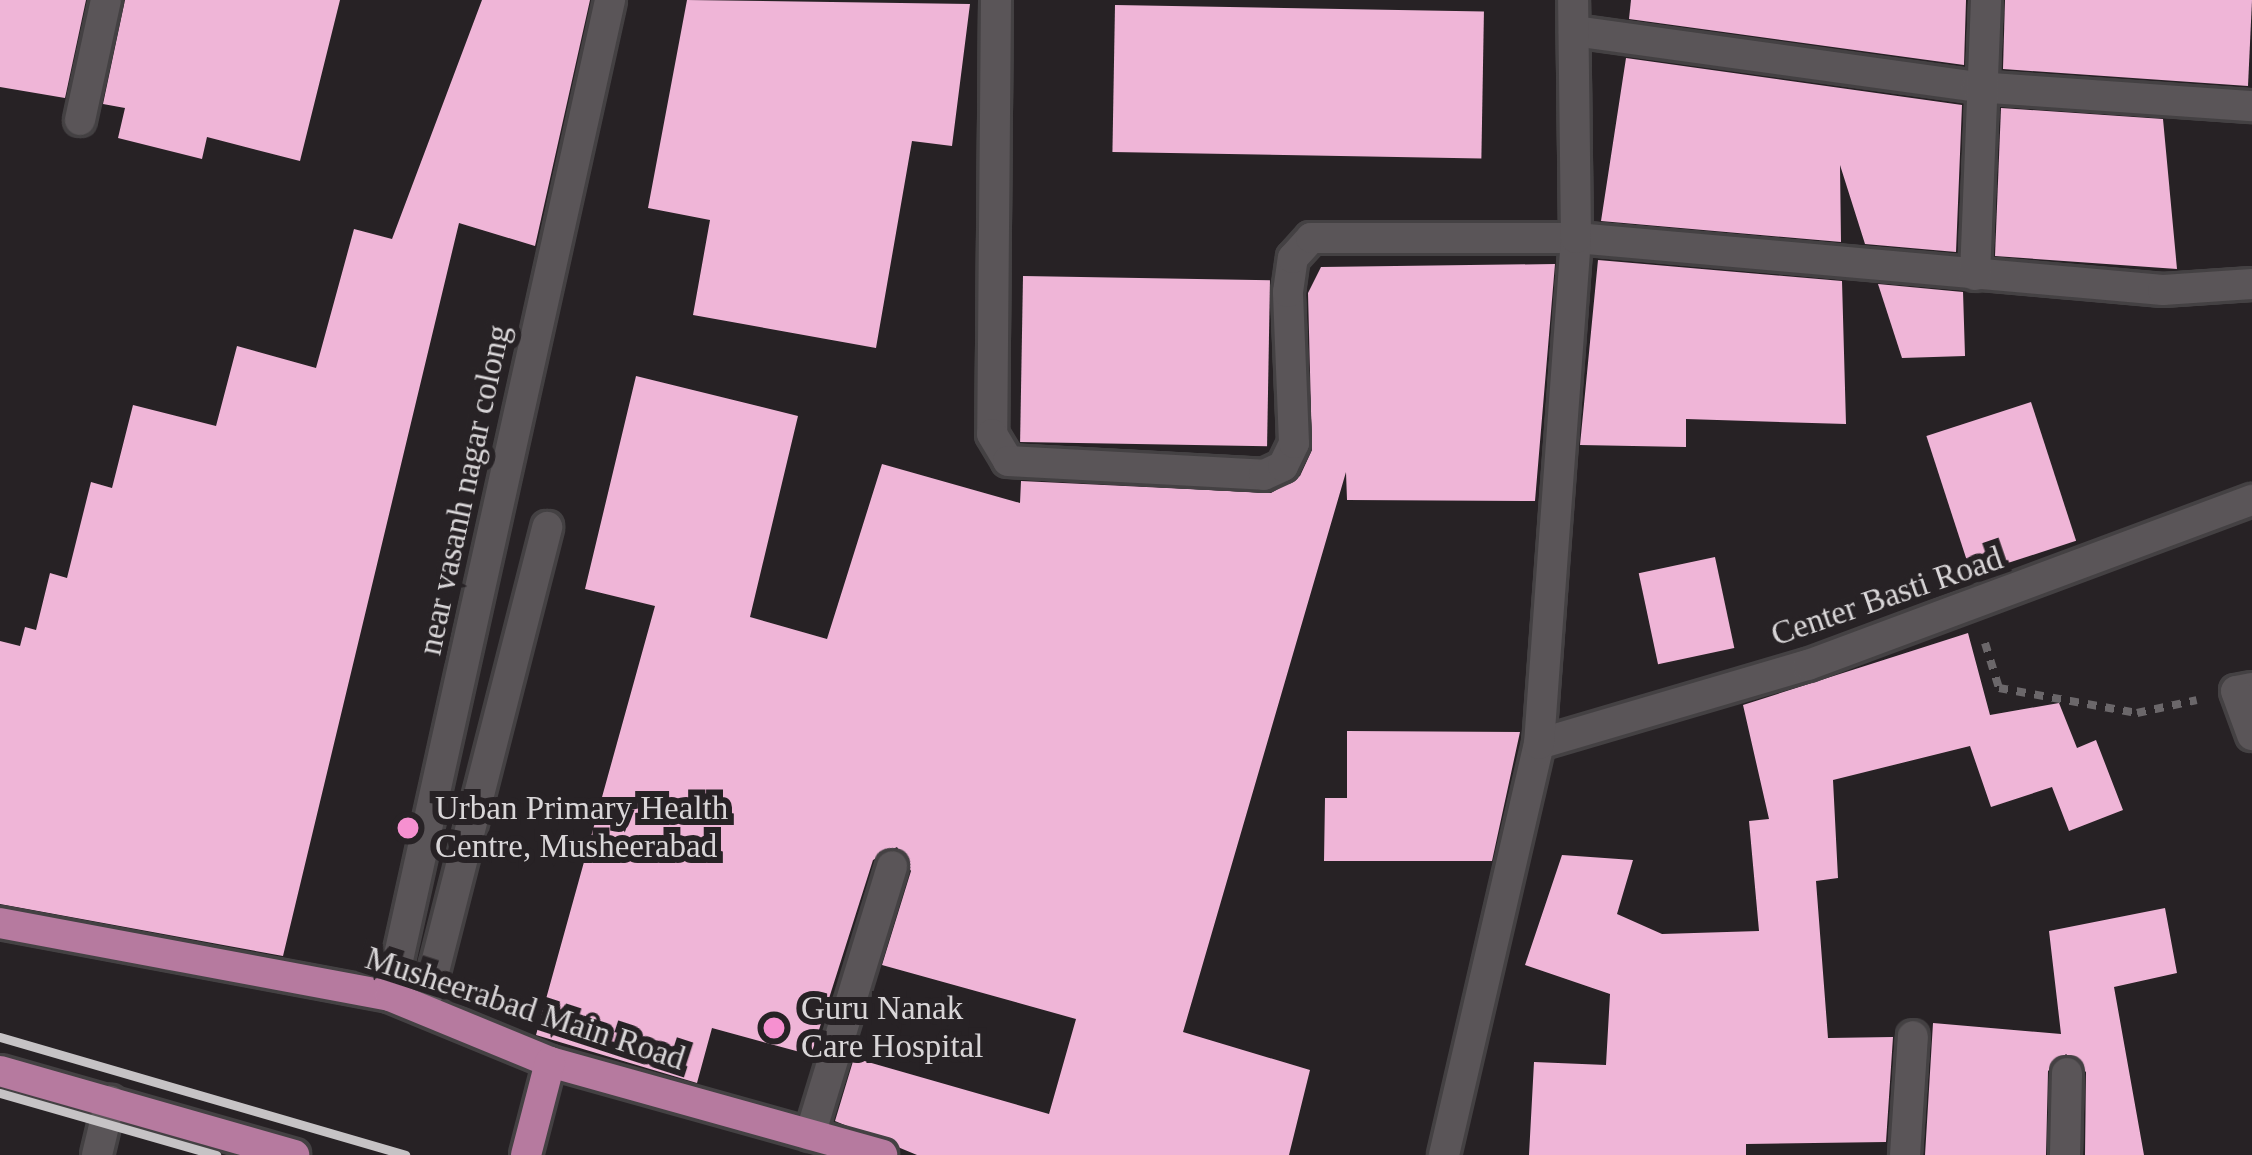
<!DOCTYPE html>
<html>
<head>
<meta charset="utf-8">
<style>
  body { margin:0 }
  #map { position:relative; width:2252px; height:1155px; overflow:hidden; background:#272225; font-family:Georgia,serif }
  div>[style] { position:absolute }
  .building>* { inset:0; background:#efb5d7; transform-origin:0 0 }
  .path>* { height:8px; margin-top:-4px; transform-origin:0; background:repeating-linear-gradient(90deg,#6b676a 0 9px,transparent 0 18px) }
  .roads { filter:drop-shadow(3px 0 #444143) drop-shadow(-3px 0 #444143) drop-shadow(0 3px #444143) drop-shadow(0 -3px #444143) }
  .minor>* { height:30px; margin:-15px; padding:0 15px; transform-origin:15px; border-radius:15px; background:#5a5558 }
  .major>* { height:30px; margin:-15px; padding:0 15px; transform-origin:15px; border-radius:15px; background:#b67a9f }
  .rail>* { height:9px; margin:-4.5px; padding:0 4.5px; transform-origin:4.5px; border-radius:4.5px; background:#c6c3c5 }
  .dots>* { width:33px; height:33px; translate:-50% -50%; box-sizing:border-box; border:6px solid #272225; border-radius:50% }
  span { translate:-50% -50%; white-space:nowrap; text-align:center; line-height:1.15; -webkit-text-stroke:12px #272225; paint-order:stroke }
  .street-label { font-size:33px; color:#d9d6d8 }
  .poi-label { font-size:33px; color:#d9d6d8 }
  .left { translate:0 -50%; text-align:left }
</style>
</head>
<body>
<div id="map">
  <div class="building">
    <div style="clip-path:polygon(0 0,86px 0,65px 98px,0 87px)"></div>
    <div style="clip-path:polygon(125px 0,340px 0,300px 161px,207px 137px,202px 159px,118px 138px,125px 108px,103px 104px)"></div>
    <div style="clip-path:polygon(482px 0,590px 0,535px 246px,459px 223px,283px 956px,0 904px,0 641px,20px 646px,25px 627px,36px 630px,50px 573px,67px 578px,91px 482px,112px 488px,133px 405px,216px 426px,237px 346px,316px 368px,354px 229px,392px 239px)"></div>
    <div style="clip-path:polygon(687px 0,970px 4px,952px 146px,912px 141px,876px 348px,693px 315px,710px 220px,648px 208px)"></div>
    <div style="clip-path:polygon(1631px 0,1966px 0,1964px 65px,1629px 19px)"></div>
    <div style="clip-path:polygon(2005px 0,2252px 0,2248px 86px,2003px 69px)"></div>
    <div style="left:1115px;top:5px;width:369px;height:147px;rotate:1deg"></div>
    <div style="clip-path:polygon(1626px 58px,1962px 105px,1956px 252px,1865px 244px,1840px 165px,1841px 242px,1601px 221px)"></div>
    <div style="clip-path:polygon(2001px 108px,2163px 119px,2177px 269px,1995px 256px)"></div>
    <div style="clip-path:polygon(1598px 260px,1842px 281px,1846px 424px,1686px 419px,1686px 447px,1580px 445px)"></div>
    <div style="clip-path:polygon(1555px 264px,1535px 501px,1347px 500px,1346px 472px,1183px 1032px,1310px 1070px,1289px 1155px,917px 1155px,835px 1121px,854px 1058px,1049px 1114px,1076px 1019px,882px 965px,911px 871px,897px 847px,873px 860px,811px 1055px,712px 1028px,697px 1083px,536px 1035px,655px 606px,585px 589px,636px 376px,798px 416px,750px 617px,827px 639px,882px 464px,1020px 503px,1021px 481px,1271px 493px,1300px 476px,1312px 450px,1308px 293px,1321px 267px)"></div>
    <div style="left:1023px;top:276px;width:247px;height:166px;rotate:1deg"></div>
    <div style="clip-path:polygon(1878px 284px,1963px 292px,1965px 356px,1902px 358px)"></div>
    <div style="left:2031px;top:402px;width:146px;height:110px;rotate:72deg"></div>
    <div style="left:1715px;top:557px;width:93px;height:78px;rotate:78deg"></div>
    <div style="clip-path:polygon(1968px 633px,1990px 715px,2059px 703px,2077px 748px,2096px 740px,2123px 810px,2069px 831px,2052px 787px,1991px 807px,1970px 746px,1833px 780px,1838px 878px,1816px 881px,1828px 1038px,1893px 1037px,1886px 1142px,1746px 1144px,1746px 1155px,1529px 1155px,1534px 1062px,1606px 1065px,1610px 994px,1525px 965px,1562px 855px,1633px 860px,1617px 914px,1662px 934px,1759px 931px,1749px 821px,1769px 819px,1743px 705px)"></div>
    <div style="clip-path:polygon(1347px 731px,1520px 732px,1492px 861px,1324px 861px,1325px 798px,1347px 798px)"></div>
    <div style="clip-path:polygon(2165px 908px,2177px 973px,2114px 987px,2144px 1155px,2085px 1155px,2086px 1072px,2066px 1054px,2048px 1071px,2046px 1155px,1925px 1155px,1933px 1023px,2061px 1034px,2049px 931px)"></div>
  </div>
  <div class="path">
    <div style="left:1985px;top:643px;width:47px;rotate:72.7deg"></div>
    <div style="left:1999px;top:688px;width:140px;rotate:10.3deg"></div>
    <div style="left:2137px;top:713px;width:61px;rotate:-12.2deg"></div>
  </div>
  <div class="roads">
    <div class="minor">
      <div style="left:996px;top:0;width:434px;rotate:90.5deg"></div>
      <div style="left:992px;top:434px;width:31px;rotate:59deg"></div>
      <div style="left:1008px;top:461px;width:256px;rotate:3.1deg"></div>
      <div style="left:1264px;top:475px;width:21px;rotate:-25deg"></div>
      <div style="left:1283px;top:466px;width:25px;rotate:-64deg"></div>
      <div style="left:1294px;top:443px;width:151px;rotate:-92.3deg"></div>
      <div style="left:1288px;top:292px;width:34px;rotate:-82deg"></div>
      <div style="left:1293px;top:258px;width:27px;rotate:-48deg"></div>
      <div style="left:1311px;top:238px;width:265px"></div>
      <div style="left:1576px;top:238px;width:589px;rotate:5.06deg"></div>
      <div style="left:2163px;top:290px;width:89px;rotate:-3.9deg"></div>
      <div style="left:1574px;top:31px;width:407px;rotate:7.9deg"></div>
      <div style="left:1977px;top:87px;width:276px;rotate:4deg"></div>
      <div style="left:80px;top:120px;width:123px;rotate:-77.8deg"></div>
      <div style="left:1975px;top:275px;width:275px;rotate:-87.7deg"></div>
      <div style="left:2252px;top:688px;width:16px;rotate:169deg"></div>
      <div style="left:2236px;top:691px;width:47px;rotate:70deg"></div>
      <div style="left:1539px;top:744px;width:280px;rotate:-16.4deg"></div>
      <div style="left:1808px;top:665px;width:474px;rotate:-20.4deg"></div>
      <div style="left:390px;top:996px;width:1020px;rotate:-77.54deg"></div>
      <div style="left:396px;top:998px;width:34px;rotate:-12deg"></div>
      <div style="left:429px;top:991px;width:479px;rotate:-75.7deg"></div>
      <div style="left:810px;top:1135px;width:281px;rotate:-73deg"></div>
      <div style="left:97px;top:1155px;width:56px;rotate:-76.5deg"></div>
      <div style="left:1444px;top:1155px;width:422px;rotate:-77deg"></div>
      <div style="left:1539px;top:744px;width:507px;rotate:-85.82deg"></div>
      <div style="left:1576px;top:238px;width:238px;rotate:-90.7deg"></div>
      <div style="left:1905px;top:1155px;width:119px;rotate:-86.2deg"></div>
      <div style="left:2065px;top:1155px;width:82px;rotate:-88.6deg"></div>
    </div>
    <div class="major">
      <div style="left:0;top:923px;width:397px;rotate:10.6deg"></div>
      <div style="left:390px;top:996px;width:173px;rotate:22.4deg"></div>
      <div style="left:550px;top:1062px;width:345px;rotate:15.6deg"></div>
      <div style="left:0;top:1071px;width:306px;rotate:15.9deg"></div>
      <div style="left:526px;top:1155px;width:96px;rotate:-75.5deg"></div>
    </div>
  </div>
  <div class="rail">
    <div style="left:0;top:1037px;width:422px;rotate:16.2deg"></div>
    <div style="left:0;top:1093px;width:225px;rotate:16deg"></div>
  </div>
  <div class="dots">
    <div style="left:408px;top:828px;background:#f690d0"></div>
    <div style="left:774px;top:1028px;background:#f690d0"></div>
  </div>
  <div class="street-label">
    <span style="left:465px;top:490px;rotate:-78deg">near vasanh nagar colong</span>
    <span style="left:1887px;top:597px;rotate:-19deg">Center Basti Road</span>
    <span style="left:525px;top:1009px;rotate:18deg">Musheerabad Main Road</span>
  </div>
  <div class="poi-label">
    <span class="left" style="left:435px;top:828px">Urban Primary Health<br>Centre, Musheerabad</span>
    <span class="left" style="left:801px;top:1028px">Guru Nanak<br>Care Hospital</span>
  </div>
</div>
</body>
</html>
